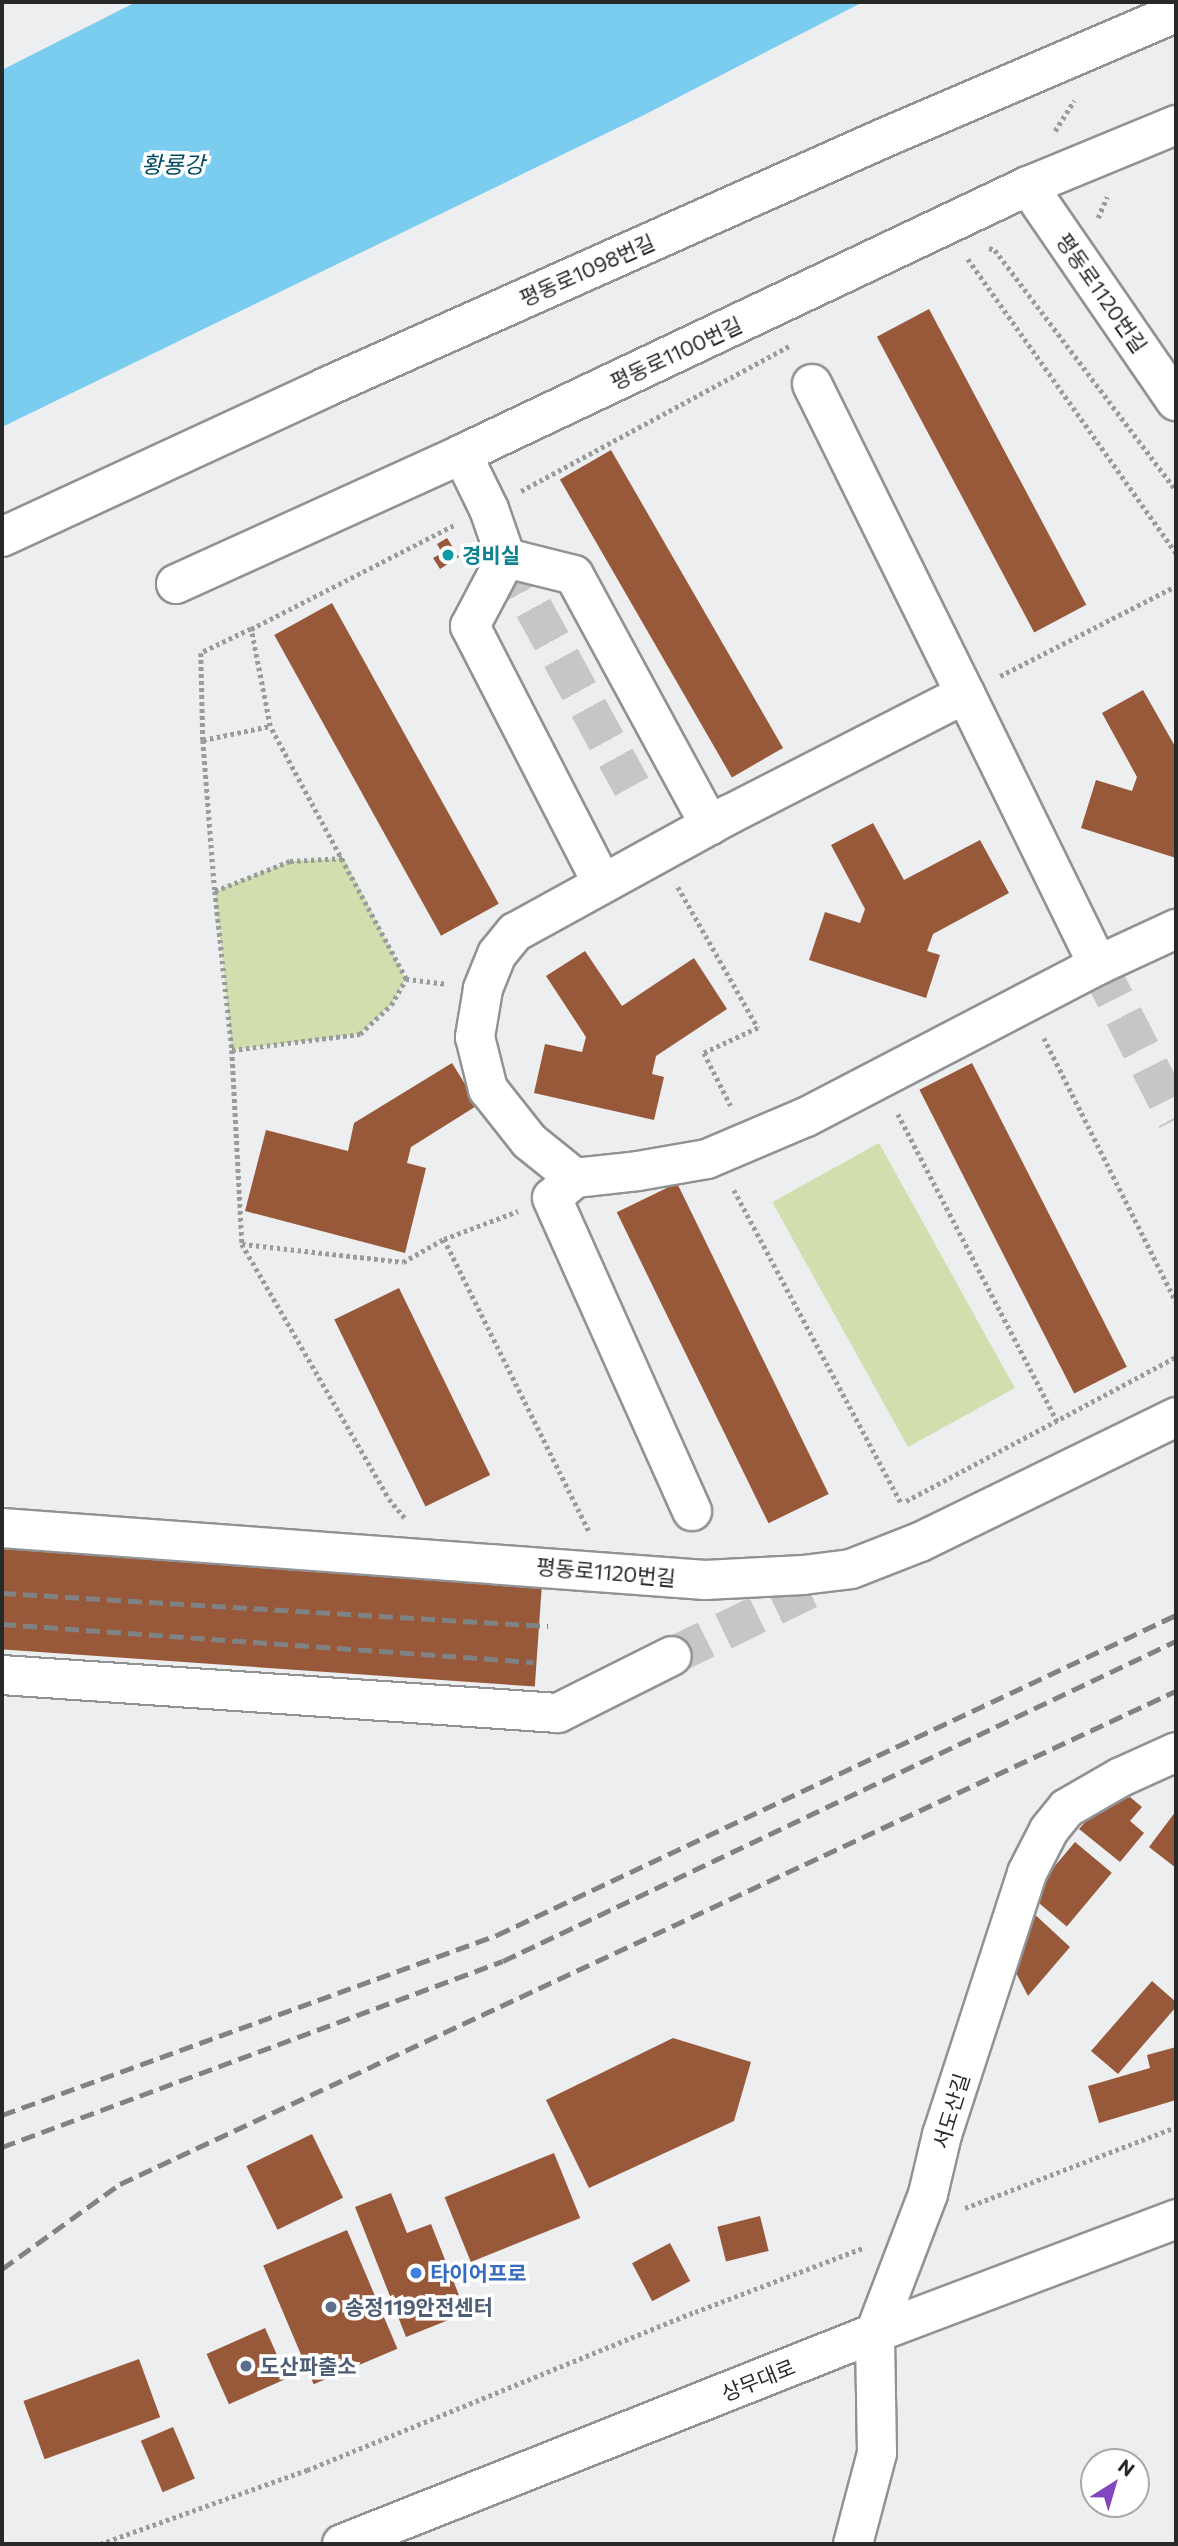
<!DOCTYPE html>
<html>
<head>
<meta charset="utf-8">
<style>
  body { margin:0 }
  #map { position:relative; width:1178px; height:2546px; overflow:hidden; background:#edeef0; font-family:Commissioner,"Noto Sans KR",sans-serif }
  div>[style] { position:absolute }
  .green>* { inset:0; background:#d3deae; transform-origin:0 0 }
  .water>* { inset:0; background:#7acdef }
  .building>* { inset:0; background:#98593a; transform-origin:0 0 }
  .minor-tunnel>* { height:38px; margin-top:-19px; transform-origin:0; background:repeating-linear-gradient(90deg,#c5c6c8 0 38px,transparent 0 57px) }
  .path>* { height:4.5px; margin-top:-2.25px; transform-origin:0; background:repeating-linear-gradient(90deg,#9a9b9c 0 3.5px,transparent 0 7px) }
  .roads { filter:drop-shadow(2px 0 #919294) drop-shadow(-2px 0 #919294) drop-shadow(0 2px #919294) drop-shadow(0 -2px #919294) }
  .minor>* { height:38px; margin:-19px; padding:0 19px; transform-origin:19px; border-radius:19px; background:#fff }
  .major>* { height:38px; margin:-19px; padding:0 19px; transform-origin:19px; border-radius:19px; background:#fff }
  .rail>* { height:5px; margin-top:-2.5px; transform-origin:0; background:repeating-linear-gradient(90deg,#818283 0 14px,transparent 0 21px) }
  .dots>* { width:19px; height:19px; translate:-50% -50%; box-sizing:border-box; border:4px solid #fff; border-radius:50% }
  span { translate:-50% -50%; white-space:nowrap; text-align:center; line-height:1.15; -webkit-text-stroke:7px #fff; paint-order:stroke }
  .street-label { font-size:21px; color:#272828 }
  .culture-label { font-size:21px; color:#0d838f; font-weight:700 }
  .left { translate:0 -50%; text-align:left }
  .shop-label { font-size:21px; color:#366cbe; font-weight:700 }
  .service-label { font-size:21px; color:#4e5e75; font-weight:700 }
  .water-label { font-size:23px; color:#004b62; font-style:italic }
  .frame { position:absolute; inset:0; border:4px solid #272828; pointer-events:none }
  .north { position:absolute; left:1080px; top:2448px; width:70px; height:70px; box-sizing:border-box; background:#fff; border:2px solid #a9a9a9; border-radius:50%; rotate:37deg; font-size:19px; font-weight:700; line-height:28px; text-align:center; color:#272828 }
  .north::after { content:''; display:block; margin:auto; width:24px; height:32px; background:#8347bd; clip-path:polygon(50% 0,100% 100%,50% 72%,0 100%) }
</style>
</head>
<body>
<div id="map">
  <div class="green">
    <div style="clip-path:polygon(344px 858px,406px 979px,391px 1005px,360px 1034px,232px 1050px,215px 891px,290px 861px)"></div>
    <div style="left:879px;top:1143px;width:280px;height:122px;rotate:61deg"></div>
  </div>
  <div class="water">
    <div style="clip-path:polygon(136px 2px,863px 2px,642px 116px,2px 427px,2px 70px)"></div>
  </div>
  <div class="building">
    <div style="left:929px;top:309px;width:335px;height:59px;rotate:62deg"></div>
    <div style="left:611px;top:450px;width:344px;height:59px;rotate:60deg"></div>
    <div style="clip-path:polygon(447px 538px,459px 557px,440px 569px,433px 558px,442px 553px,437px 544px)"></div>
    <div style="left:332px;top:603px;width:344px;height:66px;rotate:61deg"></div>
    <div style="clip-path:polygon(1143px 690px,1176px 748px,1176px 858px,1081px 828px,1096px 780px,1132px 791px,1137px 777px,1102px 713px)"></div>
    <div style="clip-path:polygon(873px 823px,904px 880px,980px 840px,1009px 893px,933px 934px,927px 951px,940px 955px,926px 998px,809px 960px,825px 912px,860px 923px,865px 909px,831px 845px)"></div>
    <div style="clip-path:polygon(585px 951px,622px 1006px,694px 958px,727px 1009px,656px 1056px,652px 1074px,664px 1077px,654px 1120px,534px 1093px,545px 1044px,582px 1052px,586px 1037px,546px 976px)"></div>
    <div style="clip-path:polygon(452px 1063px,478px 1105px,411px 1147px,407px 1163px,426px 1168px,405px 1253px,245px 1211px,266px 1130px,348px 1151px,354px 1123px)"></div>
    <div style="left:972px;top:1063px;width:341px;height:59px;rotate:63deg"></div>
    <div style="left:677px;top:1183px;width:346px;height:67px;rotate:64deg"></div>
    <div style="left:399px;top:1288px;width:208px;height:72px;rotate:64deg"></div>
    <div style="left:2px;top:1536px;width:542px;height:113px;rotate:4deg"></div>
    <div style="clip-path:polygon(1130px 1797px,1142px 1807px,1130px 1821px,1144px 1833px,1120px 1862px,1079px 1829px,1095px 1811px)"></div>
    <div style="clip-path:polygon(1176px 1811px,1176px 1868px,1149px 1847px)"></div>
    <div style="left:1075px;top:1842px;width:48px;height:70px;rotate:40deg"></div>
    <div style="clip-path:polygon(1031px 1911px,1070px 1947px,1028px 1996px,1009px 1959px)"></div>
    <div style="clip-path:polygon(1152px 1981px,1176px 2002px,1176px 2007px,1118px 2074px,1091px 2051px)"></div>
    <div style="clip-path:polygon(673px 2038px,751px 2062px,734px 2121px,589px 2188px,546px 2100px)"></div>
    <div style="clip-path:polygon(1176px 2047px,1176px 2100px,1099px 2123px,1088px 2086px,1150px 2068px,1147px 2055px)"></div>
    <div style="left:312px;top:2134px;width:71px;height:73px;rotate:64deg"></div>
    <div style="left:554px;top:2153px;width:70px;height:118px;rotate:68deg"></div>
    <div style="clip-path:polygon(391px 2193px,407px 2233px,431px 2224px,466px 2313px,406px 2337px,355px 2207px)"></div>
    <div style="left:760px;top:2216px;width:36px;height:44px;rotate:76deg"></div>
    <div style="left:347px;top:2230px;width:129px;height:91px;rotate:67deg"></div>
    <div style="left:670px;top:2243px;width:43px;height:43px;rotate:62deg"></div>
    <div style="left:265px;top:2328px;width:55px;height:64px;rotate:66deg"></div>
    <div style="left:139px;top:2359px;width:62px;height:123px;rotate:70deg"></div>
    <div style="left:173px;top:2427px;width:56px;height:35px;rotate:67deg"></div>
  </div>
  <div class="minor-tunnel">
    <div style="left:506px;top:558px;width:261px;rotate:61.2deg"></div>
    <div style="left:1098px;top:965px;width:173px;rotate:63.1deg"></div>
    <div style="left:672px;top:1656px;width:168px;rotate:-25.8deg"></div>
  </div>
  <div class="path">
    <div style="left:1055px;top:131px;width:36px;rotate:-58deg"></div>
    <div style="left:1098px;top:218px;width:23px;rotate:-67deg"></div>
    <div style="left:989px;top:248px;width:6px;rotate:18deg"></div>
    <div style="left:995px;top:250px;width:301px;rotate:53deg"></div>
    <div style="left:968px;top:259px;width:360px;rotate:54.7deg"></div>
    <div style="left:521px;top:491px;width:307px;rotate:-28.4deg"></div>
    <div style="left:251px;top:629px;width:55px;rotate:154.4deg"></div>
    <div style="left:201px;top:653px;width:87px;rotate:88.7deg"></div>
    <div style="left:203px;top:740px;width:151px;rotate:85.5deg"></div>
    <div style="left:215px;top:891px;width:160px;rotate:83.9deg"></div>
    <div style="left:232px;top:1050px;width:129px;rotate:-7.1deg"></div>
    <div style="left:360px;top:1034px;width:42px;rotate:-43.1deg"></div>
    <div style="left:391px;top:1005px;width:30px;rotate:-60deg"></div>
    <div style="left:1000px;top:676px;width:198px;rotate:-27.1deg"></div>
    <div style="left:203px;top:740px;width:68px;rotate:-11.8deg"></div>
    <div style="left:678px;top:887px;width:162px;rotate:60.4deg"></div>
    <div style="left:758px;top:1028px;width:60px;rotate:155.2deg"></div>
    <div style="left:704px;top:1053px;width:59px;rotate:63deg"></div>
    <div style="left:215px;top:891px;width:81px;rotate:-21.8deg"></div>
    <div style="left:290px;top:861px;width:54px;rotate:-3.2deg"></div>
    <div style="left:444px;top:984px;width:38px;rotate:-173deg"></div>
    <div style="left:406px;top:979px;width:287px;rotate:-118.3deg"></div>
    <div style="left:270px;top:726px;width:99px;rotate:-101.1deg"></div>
    <div style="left:251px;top:629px;width:228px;rotate:-27.1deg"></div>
    <div style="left:1044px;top:1038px;width:295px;rotate:63.4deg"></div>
    <div style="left:232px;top:1050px;width:194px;rotate:87deg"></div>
    <div style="left:242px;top:1244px;width:162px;rotate:6.4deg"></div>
    <div style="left:403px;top:1262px;width:47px;rotate:-29.3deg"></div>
    <div style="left:444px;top:1239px;width:79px;rotate:-20.7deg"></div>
    <div style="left:898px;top:1114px;width:346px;rotate:62.6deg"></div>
    <div style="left:734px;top:1190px;width:356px;rotate:61.9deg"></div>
    <div style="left:444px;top:1239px;width:328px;rotate:63.6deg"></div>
    <div style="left:242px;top:1244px;width:294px;rotate:60deg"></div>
    <div style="left:389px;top:1499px;width:26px;rotate:50deg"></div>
    <div style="left:906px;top:1501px;width:306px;rotate:-28.1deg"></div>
    <div style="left:965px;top:2208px;width:226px;rotate:-21deg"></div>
    <div style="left:100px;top:2544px;width:220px;rotate:-19.7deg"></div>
    <div style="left:307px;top:2470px;width:419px;rotate:-22.2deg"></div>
    <div style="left:695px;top:2312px;width:182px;rotate:-20.9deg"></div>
  </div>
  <div class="roads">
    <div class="minor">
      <div style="left:1028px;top:186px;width:261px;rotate:55.5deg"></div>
      <div style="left:812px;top:384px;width:346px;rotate:63.7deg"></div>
      <div style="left:462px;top:454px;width:61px;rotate:63.9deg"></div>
      <div style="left:489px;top:509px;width:52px;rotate:70.9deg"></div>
      <div style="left:506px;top:558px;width:77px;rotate:117.9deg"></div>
      <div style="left:470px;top:626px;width:289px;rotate:62.8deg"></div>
      <div style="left:2px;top:537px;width:357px;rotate:-24.8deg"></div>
      <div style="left:326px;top:387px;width:613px;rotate:-24.06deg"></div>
      <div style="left:886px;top:137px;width:315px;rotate:-23.2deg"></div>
      <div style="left:506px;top:558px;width:70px;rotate:14deg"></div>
      <div style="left:574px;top:575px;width:285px;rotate:61.5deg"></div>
      <div style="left:176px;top:584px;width:314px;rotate:-24.4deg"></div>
      <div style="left:462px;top:454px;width:626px;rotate:-25.34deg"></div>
      <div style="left:1028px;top:186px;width:160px;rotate:-22.4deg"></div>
      <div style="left:1098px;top:965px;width:302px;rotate:-116.1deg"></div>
      <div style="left:965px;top:694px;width:264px;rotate:152.9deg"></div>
      <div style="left:730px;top:814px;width:245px;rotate:151.2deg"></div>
      <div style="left:515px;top:932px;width:28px;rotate:129deg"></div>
      <div style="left:497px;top:954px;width:38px;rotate:112deg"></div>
      <div style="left:483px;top:989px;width:49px;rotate:99.5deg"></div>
      <div style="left:475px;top:1037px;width:54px;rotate:76deg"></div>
      <div style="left:488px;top:1089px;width:66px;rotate:51.7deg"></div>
      <div style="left:529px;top:1141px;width:59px;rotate:38.8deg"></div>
      <div style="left:575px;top:1178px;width:63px;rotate:-6.3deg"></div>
      <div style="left:638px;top:1171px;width:70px;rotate:-9.9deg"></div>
      <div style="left:707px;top:1159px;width:108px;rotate:-23deg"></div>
      <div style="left:806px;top:1117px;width:329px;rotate:-27.5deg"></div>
      <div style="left:1098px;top:965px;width:86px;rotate:-24.8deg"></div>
      <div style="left:575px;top:1178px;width:30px;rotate:139deg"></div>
      <div style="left:552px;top:1198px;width:343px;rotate:65.9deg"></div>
      <div style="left:2px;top:1528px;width:705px;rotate:4.23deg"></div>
      <div style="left:705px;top:1580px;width:98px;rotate:-2.9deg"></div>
      <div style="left:803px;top:1575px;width:48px;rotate:-7.1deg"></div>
      <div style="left:851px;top:1569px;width:74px;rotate:-21.4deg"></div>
      <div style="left:920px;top:1542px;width:285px;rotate:-26deg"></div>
      <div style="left:2px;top:1675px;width:557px;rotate:3.91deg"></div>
      <div style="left:558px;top:1713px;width:127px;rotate:-26.6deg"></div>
      <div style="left:853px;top:2544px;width:94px;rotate:-75.2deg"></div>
      <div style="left:877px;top:2453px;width:120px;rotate:-91deg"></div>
      <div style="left:875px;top:2333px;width:149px;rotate:-69.1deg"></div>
      <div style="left:928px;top:2194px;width:61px;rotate:-76.7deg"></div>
      <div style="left:942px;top:2135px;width:275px;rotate:-72deg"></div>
      <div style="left:1027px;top:1873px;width:48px;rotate:-62.9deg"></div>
      <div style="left:1049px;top:1830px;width:28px;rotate:-51deg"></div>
      <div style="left:1067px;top:1808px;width:62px;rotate:-29.9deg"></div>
      <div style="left:1121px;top:1777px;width:60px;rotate:-24.4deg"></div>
    </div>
    <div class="major">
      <div style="left:342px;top:2544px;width:573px;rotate:-21.6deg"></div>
      <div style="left:875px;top:2333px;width:322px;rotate:-20.7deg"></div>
    </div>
  </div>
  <div class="rail">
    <div style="left:2px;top:1593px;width:547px;rotate:3.46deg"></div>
    <div style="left:2px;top:1624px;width:533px;rotate:4.09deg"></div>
    <div style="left:2px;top:2115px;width:527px;rotate:-19.98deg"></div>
    <div style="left:497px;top:1935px;width:751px;rotate:-25.23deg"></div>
    <div style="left:2px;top:2147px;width:534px;rotate:-20.37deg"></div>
    <div style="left:503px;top:1961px;width:745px;rotate:-25.43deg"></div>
    <div style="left:2px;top:2269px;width:145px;rotate:-35.8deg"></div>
    <div style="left:120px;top:2184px;width:1165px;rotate:-25.03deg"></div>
  </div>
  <div class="dots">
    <div style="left:448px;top:555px;background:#0f9aa8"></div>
    <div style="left:416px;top:2273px;background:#3f7fe0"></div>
    <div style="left:331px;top:2307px;background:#5c6f8a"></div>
    <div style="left:246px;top:2366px;background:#5c6f8a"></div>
  </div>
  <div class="street-label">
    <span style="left:587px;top:270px;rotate:-24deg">평동로1098번길</span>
    <span style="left:1102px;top:293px;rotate:55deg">평동로1120번길</span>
    <span style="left:676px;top:353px;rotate:-25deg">평동로1100번길</span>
    <span style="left:606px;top:1572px;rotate:5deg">평동로1120번길</span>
    <span style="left:951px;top:2111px;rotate:-73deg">서도산길</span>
    <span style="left:758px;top:2380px;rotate:-22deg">상무대로</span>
  </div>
  <div class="culture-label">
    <span class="left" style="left:462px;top:555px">경비실</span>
  </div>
  <div class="shop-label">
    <span class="left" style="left:430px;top:2273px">타이어프로</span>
  </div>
  <div class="service-label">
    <span class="left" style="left:345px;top:2307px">송정119안전센터</span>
    <span class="left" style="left:260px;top:2366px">도산파출소</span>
  </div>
  <div class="water-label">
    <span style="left:173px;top:164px">황룡강</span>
  </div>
  <div class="frame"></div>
  <div class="north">N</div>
</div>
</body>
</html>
